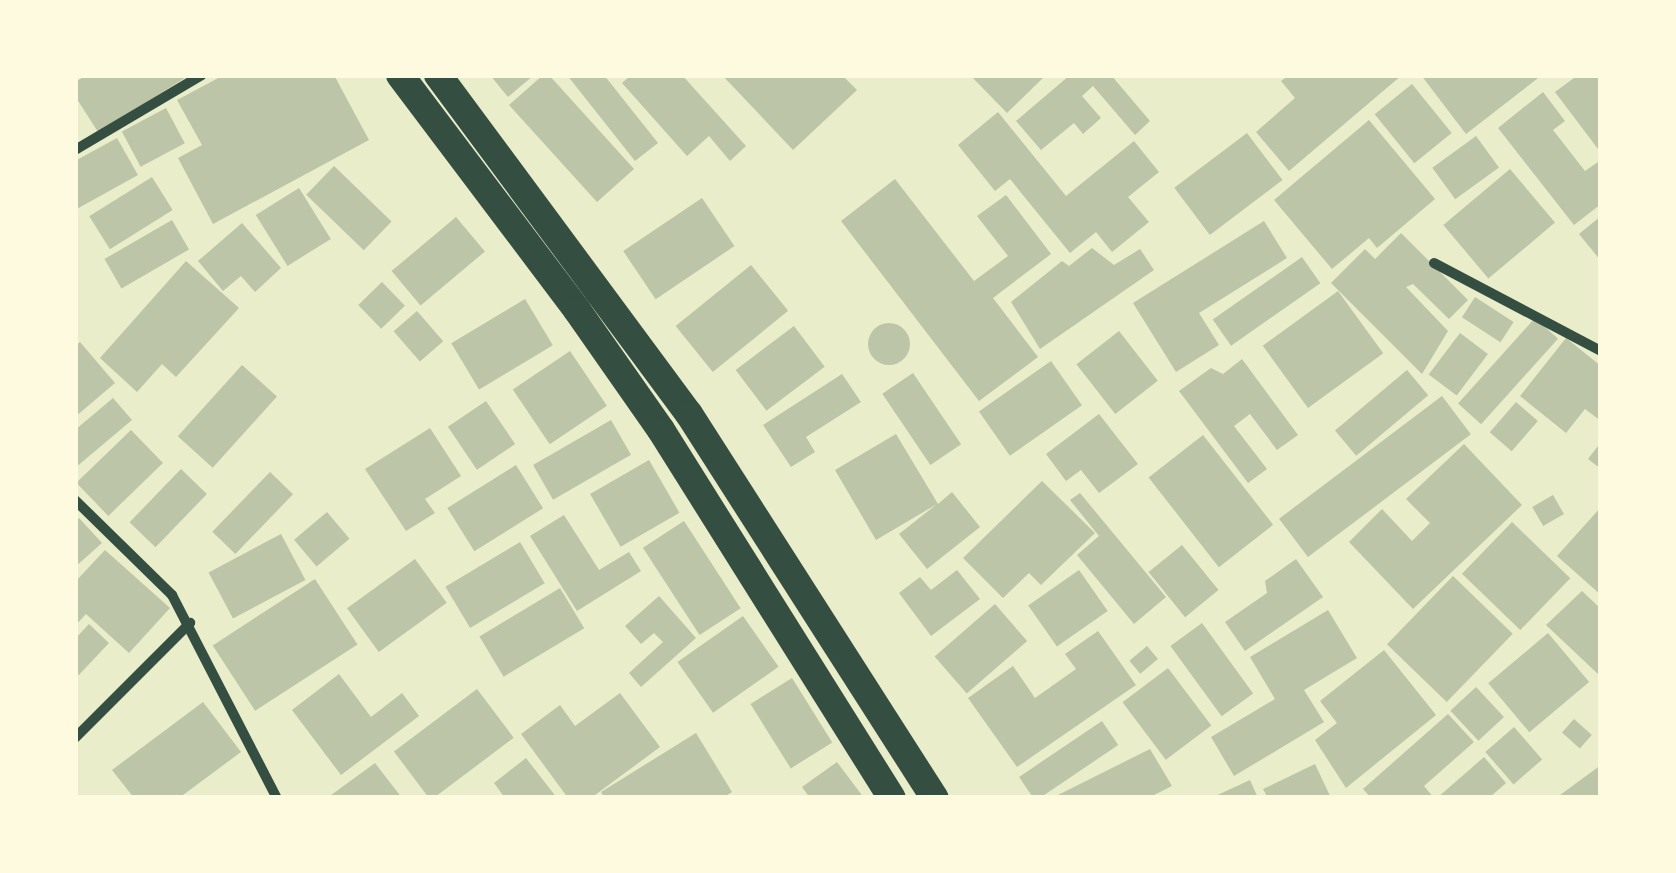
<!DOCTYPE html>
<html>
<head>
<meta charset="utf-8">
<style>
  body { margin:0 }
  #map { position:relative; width:1676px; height:873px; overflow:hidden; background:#e9edc9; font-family:Quicksand,sans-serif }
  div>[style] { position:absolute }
  .building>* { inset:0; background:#bcc5a7; transform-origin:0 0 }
  .round { border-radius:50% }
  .minor>* { height:10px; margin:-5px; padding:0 5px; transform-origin:5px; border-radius:5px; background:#344e41 }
  .trunk>* { height:28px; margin:-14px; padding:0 14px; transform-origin:14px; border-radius:14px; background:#344e41 }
  span { translate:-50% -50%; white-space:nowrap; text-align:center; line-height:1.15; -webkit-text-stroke:8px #fefae0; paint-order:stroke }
  .frame { position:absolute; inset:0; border:78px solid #fefae0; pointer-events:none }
</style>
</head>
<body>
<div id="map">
  <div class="building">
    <div style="clip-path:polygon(87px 75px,110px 78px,190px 75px,98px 132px,75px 96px,75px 82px)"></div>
    <div style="clip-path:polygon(224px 75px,334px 75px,369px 140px,213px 224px,178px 158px,202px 145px,177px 100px)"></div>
    <div style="clip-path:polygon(490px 75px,534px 75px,508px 97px)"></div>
    <div style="clip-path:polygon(543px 75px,549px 75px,634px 169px,597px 202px,509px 105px)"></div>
    <div style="clip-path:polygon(567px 75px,604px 75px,658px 143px,635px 161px)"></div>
    <div style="clip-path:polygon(631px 75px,682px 75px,746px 146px,730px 161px,709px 136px,687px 156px,622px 83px)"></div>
    <div style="clip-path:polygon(722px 75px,842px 75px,857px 90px,793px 150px)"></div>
    <div style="clip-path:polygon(970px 75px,1046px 75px,1007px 113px)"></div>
    <div style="clip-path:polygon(1070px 75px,1111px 75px,1150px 121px,1135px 135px,1093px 86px,1082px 96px,1101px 118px,1083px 134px,1074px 123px,1041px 150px,1016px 121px)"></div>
    <div style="clip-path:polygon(1289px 75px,1402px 75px,1289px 171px,1256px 132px,1295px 98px,1281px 81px)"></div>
    <div style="clip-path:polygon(1421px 75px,1542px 75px,1466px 134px)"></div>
    <div style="clip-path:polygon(1578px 75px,1601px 75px,1601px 153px,1555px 92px)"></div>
    <div style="left:1412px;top:84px;width:63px;height:48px;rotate:51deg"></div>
    <div style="clip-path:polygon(1543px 92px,1565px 121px,1553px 130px,1585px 171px,1598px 162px,1601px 166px,1601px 204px,1574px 225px,1498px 128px)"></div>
    <div style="left:166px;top:108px;width:40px;height:50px;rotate:62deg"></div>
    <div style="clip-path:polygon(998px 112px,1066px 196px,1134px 141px,1159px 172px,1128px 197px,1149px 222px,1112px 252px,1096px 232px,1070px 253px,1010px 179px,995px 191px,958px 145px)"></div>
    <div style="clip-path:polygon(1369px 120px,1435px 199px,1377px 248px,1369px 238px,1332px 269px,1274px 200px)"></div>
    <div style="left:1247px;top:133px;width:59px;height:91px;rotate:53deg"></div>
    <div style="left:1476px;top:136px;width:39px;height:54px;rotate:54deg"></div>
    <div style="clip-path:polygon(117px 138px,138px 175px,75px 210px,75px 161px)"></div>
    <div style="left:334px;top:166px;width:80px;height:40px;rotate:44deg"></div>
    <div style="left:1510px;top:169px;width:70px;height:87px;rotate:50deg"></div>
    <div style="left:152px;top:177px;width:39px;height:74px;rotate:58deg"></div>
    <div style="clip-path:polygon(895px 179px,974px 281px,1008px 256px,977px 216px,1006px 195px,1051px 254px,993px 298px,1038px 357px,979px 401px,841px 221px)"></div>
    <div style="left:299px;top:188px;width:60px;height:51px;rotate:58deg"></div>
    <div style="left:702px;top:198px;width:58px;height:95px;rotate:56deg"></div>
    <div style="clip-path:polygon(1601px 216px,1601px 261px,1579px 234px)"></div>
    <div style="left:456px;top:217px;width:45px;height:84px;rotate:50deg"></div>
    <div style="left:172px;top:220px;width:34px;height:78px;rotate:60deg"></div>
    <div style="clip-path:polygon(1264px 221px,1287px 258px,1199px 313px,1219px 345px,1176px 372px,1133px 303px)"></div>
    <div style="clip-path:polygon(242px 223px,281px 268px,255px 292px,241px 276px,223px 291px,198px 261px)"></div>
    <div style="clip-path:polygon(1401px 233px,1468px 300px,1449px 319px,1413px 284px,1406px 287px,1448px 331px,1422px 374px,1331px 283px,1365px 249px,1375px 259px)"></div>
    <div style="clip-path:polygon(1092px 248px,1114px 265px,1140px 249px,1154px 270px,1040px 349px,1011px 302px,1062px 261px,1069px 266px)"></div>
    <div style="left:1302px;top:257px;width:32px;height:109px;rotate:55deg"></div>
    <div style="clip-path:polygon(186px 261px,239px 308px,176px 377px,162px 364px,137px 392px,100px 358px)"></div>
    <div style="left:751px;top:265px;width:59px;height:97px;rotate:51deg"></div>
    <div style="left:382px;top:282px;width:33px;height:33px;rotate:46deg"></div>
    <div style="left:1338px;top:291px;width:77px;height:93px;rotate:54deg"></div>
    <div style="left:1475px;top:297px;width:46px;height:24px;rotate:33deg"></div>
    <div style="left:525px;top:299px;width:54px;height:86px;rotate:59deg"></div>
    <div style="left:417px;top:311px;width:40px;height:31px;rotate:49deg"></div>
    <div style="left:1535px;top:318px;width:31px;height:115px;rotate:42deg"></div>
    <div class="round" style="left:868px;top:323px;width:42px;height:42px"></div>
    <div style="left:794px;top:326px;width:51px;height:73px;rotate:53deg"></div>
    <div style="left:1119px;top:331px;width:63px;height:54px;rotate:52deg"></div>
    <div style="left:1460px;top:333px;width:35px;height:52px;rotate:37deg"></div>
    <div style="clip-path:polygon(1566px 338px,1601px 366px,1601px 421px,1585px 409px,1566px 433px,1520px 396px)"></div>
    <div style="clip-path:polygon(80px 342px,115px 383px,75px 417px,75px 346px)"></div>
    <div style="left:570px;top:351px;width:66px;height:69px;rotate:56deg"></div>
    <div style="clip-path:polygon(1242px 359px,1298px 435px,1277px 450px,1250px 414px,1234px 426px,1267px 469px,1248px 483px,1179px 391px,1211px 368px,1223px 374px)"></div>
    <div style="left:1051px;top:361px;width:54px;height:88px;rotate:55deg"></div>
    <div style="left:242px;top:365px;width:47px;height:96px;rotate:42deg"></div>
    <div style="left:1407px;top:370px;width:33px;height:94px;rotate:50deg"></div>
    <div style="left:913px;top:373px;width:86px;height:37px;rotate:56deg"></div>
    <div style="clip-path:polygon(842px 374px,861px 402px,806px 437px,815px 452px,791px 467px,763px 425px)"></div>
    <div style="left:1442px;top:396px;width:48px;height:204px;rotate:53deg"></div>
    <div style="clip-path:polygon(113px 398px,132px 420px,75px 468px,75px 430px)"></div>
    <div style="left:486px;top:401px;width:52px;height:46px;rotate:56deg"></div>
    <div style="left:1516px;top:402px;width:29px;height:40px;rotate:41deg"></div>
    <div style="clip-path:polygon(1099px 414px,1138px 464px,1099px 493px,1081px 470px,1066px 481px,1046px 454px)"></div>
    <div style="left:611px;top:420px;width:40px;height:90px;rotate:60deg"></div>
    <div style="clip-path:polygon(430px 428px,461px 476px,425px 499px,435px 513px,406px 531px,365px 469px)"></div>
    <div style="left:131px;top:430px;width:46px;height:76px;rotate:46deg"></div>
    <div style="clip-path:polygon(896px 434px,938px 504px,952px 492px,980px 527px,927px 569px,899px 534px,937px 504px,876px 540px,835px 470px)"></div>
    <div style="left:1203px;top:435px;width:114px;height:69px;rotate:52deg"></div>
    <div style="clip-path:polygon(1601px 442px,1601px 469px,1588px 459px)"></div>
    <div style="clip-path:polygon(1464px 444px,1522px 505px,1413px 609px,1349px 542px,1382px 509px,1412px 541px,1430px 523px,1406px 499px)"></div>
    <div style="left:649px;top:460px;width:61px;height:68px;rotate:60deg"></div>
    <div style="left:516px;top:465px;width:51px;height:81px;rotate:58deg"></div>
    <div style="left:181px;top:469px;width:36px;height:74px;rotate:44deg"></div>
    <div style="left:270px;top:472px;width:32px;height:83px;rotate:44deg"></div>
    <div style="clip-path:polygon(1042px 481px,1095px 533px,1041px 585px,1029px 573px,1003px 598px,963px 558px)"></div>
    <div style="clip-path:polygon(1080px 493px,1166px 597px,1134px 624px,1077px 555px,1099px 536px,1070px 500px)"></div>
    <div style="left:1553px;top:495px;width:22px;height:24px;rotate:60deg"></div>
    <div style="clip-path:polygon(1601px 507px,1599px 548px,1601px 595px,1557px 556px)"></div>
    <div style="left:327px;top:512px;width:35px;height:43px;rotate:50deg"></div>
    <div style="clip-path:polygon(564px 515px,599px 570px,629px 552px,641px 571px,577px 611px,530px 536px)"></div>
    <div style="clip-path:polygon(79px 518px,102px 543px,75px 567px,75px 522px)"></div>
    <div style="left:684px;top:521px;width:104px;height:49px;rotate:57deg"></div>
    <div style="left:1512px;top:522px;width:81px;height:72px;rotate:44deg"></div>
    <div style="left:281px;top:534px;width:52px;height:82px;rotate:62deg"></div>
    <div style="left:520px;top:542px;width:48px;height:87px;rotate:59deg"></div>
    <div style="left:1182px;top:545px;width:58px;height:43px;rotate:51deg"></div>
    <div style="clip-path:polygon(105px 550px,170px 608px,129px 653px,86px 614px,75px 626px,75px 582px)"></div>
    <div style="left:415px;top:559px;width:54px;height:84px;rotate:54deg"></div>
    <div style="clip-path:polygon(1296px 559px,1323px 597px,1245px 651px,1225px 622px,1267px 593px,1265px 581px)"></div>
    <div style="clip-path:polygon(957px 570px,980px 599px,931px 636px,899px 593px,920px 577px,931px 590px)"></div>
    <div style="left:1079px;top:570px;width:50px;height:62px;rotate:55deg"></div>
    <div style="left:1453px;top:576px;width:83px;height:95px;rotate:44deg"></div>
    <div style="left:315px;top:579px;width:78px;height:122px;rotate:57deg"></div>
    <div style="left:560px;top:588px;width:47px;height:94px;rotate:59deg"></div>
    <div style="clip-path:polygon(1582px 591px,1601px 609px,1598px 674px,1546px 625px)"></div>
    <div style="clip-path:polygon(659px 596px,696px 638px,641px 687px,629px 673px,663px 642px,654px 633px,641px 644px,625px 626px)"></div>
    <div style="left:995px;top:604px;width:49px;height:80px;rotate:49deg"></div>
    <div style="clip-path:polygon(1328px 610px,1357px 658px,1304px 690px,1324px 722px,1234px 776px,1211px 737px,1275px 699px,1250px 657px)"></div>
    <div style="left:743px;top:616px;width:62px;height:80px;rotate:55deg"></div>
    <div style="left:1202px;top:623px;width:87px;height:39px;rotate:54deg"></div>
    <div style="clip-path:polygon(89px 624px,109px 643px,75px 679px,75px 639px)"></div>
    <div style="clip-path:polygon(1098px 631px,1136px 685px,1017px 767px,968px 698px,1013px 666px,1035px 698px,1076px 669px,1065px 654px)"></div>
    <div style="left:1548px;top:633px;width:64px;height:78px;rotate:50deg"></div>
    <div style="left:1147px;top:646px;width:17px;height:23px;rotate:50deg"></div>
    <div style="clip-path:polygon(1384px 650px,1436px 715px,1346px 788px,1315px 740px,1337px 723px,1320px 701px)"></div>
    <div style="left:1168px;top:668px;width:72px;height:57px;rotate:53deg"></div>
    <div style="clip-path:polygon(339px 674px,371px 717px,402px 693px,419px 716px,341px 775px,292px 710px)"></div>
    <div style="left:792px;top:678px;width:76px;height:49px;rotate:58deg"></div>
    <div style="left:1476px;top:687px;width:41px;height:35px;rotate:47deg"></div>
    <div style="left:477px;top:689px;width:61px;height:104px;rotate:53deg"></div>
    <div style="clip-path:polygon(620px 693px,660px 747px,591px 798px,568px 798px,521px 734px,560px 705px,575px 726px)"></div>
    <div style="clip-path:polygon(203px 702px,241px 752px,179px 798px,134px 798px,112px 770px)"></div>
    <div style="clip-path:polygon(1448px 714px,1474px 742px,1424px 786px,1434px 798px,1371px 798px,1363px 789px)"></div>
    <div style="left:1574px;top:719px;width:24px;height:18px;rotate:42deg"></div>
    <div style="left:1102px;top:721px;width:29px;height:100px;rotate:56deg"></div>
    <div style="left:1514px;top:727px;width:43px;height:38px;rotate:49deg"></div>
    <div style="clip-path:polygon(696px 733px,732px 792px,723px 798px,605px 798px,601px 792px)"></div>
    <div style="clip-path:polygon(1150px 749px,1172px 786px,1148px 798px,1052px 798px)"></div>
    <div style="clip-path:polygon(1484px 757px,1506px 783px,1489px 798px,1437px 798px)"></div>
    <div style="clip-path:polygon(526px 758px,557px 798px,505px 798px,494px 783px)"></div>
    <div style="clip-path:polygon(837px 762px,864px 798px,810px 798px,802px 787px)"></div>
    <div style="clip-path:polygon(375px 763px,402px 798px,327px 798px)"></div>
    <div style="clip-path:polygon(1315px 764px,1331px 798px,1268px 798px,1263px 789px)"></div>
    <div style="clip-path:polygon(1601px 765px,1601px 798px,1556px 798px)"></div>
    <div style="clip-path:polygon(1250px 780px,1258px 798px,1211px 798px)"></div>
  </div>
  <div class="minor">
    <div style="left:75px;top:150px;width:147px;rotate:-30.6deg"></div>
    <div style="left:1434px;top:263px;width:189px;rotate:27.8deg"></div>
    <div style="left:75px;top:500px;width:136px;rotate:44.4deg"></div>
    <div style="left:172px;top:595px;width:229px;rotate:62.7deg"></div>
    <div style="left:75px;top:738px;width:163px;rotate:-45deg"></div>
  </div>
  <div class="trunk">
    <div style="left:400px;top:75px;width:294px;rotate:53deg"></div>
    <div style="left:577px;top:310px;width:146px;rotate:55deg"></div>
    <div style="left:661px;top:430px;width:434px;rotate:57.9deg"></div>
    <div style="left:438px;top:75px;width:422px;rotate:53.5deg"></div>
    <div style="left:689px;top:414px;width:456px;rotate:57.4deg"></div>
  </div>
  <div class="frame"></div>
</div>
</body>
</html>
